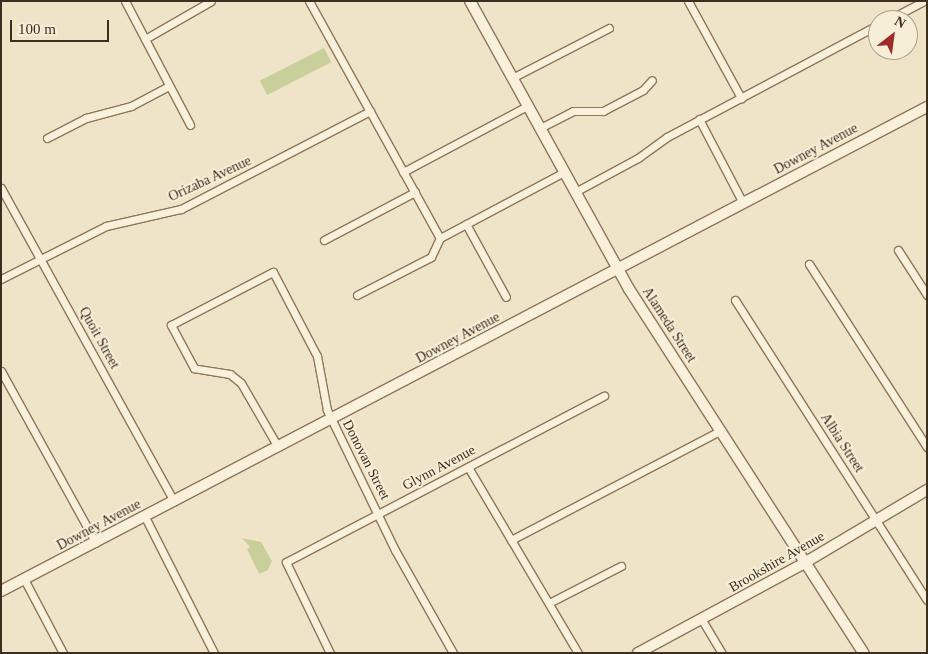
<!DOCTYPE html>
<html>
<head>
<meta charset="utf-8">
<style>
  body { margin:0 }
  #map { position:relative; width:928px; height:654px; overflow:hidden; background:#f0e4c8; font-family:"Times New Roman",serif }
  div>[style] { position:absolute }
  .green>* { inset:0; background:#c9cf9b; transform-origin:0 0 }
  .roads { filter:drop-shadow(1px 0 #8d765c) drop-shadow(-1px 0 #8d765c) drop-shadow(0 1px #8d765c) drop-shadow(0 -1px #8d765c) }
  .street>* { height:7px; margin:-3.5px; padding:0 3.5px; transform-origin:3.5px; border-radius:3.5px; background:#faf1dc }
  .secondary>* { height:10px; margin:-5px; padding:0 5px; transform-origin:5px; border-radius:5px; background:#faf1dc }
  span { translate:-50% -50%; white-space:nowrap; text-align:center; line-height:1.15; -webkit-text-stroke:4px #f7eed8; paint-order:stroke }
  .street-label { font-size:14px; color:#3d2e20 }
  .frame { position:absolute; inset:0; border:2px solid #3d2e20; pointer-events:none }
  .north { position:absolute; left:868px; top:10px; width:50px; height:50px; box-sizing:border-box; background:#f7eed8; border:1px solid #ada18e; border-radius:50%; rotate:30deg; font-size:14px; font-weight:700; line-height:20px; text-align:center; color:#3d2e20 }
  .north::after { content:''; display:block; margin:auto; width:18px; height:22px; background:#9e2a2b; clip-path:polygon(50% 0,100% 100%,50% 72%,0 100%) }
  .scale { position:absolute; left:10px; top:20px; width:99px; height:22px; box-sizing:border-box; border:2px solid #3d2e20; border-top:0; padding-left:6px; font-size:15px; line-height:18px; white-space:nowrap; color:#3d2e20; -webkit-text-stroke:4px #f7eed8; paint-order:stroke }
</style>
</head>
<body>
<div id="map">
  <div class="green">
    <div style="left:324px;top:48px;width:16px;height:72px;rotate:63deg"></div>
    <div style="clip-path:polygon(242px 538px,261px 542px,272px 561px,268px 570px,259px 574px,247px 549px,250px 547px)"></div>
  </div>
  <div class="roads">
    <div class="street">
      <div style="left:125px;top:1px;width:140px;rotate:62.3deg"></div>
      <div style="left:309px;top:1px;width:271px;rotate:61.1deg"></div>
      <div style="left:688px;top:1px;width:111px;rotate:61.3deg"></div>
      <div style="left:888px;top:20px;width:41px;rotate:-27.8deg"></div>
      <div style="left:145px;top:39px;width:76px;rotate:-29.9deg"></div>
      <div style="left:512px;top:78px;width:109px;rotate:-27.3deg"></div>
      <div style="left:699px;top:119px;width:95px;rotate:62.4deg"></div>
      <div style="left:540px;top:128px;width:37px;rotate:-27deg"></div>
      <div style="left:573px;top:111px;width:30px"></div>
      <div style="left:603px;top:111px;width:45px;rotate:-27.7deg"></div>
      <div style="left:643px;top:90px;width:13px;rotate:-48deg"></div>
      <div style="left:47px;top:138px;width:44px;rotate:-27.1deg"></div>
      <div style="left:86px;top:118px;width:47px;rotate:-14.9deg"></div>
      <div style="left:131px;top:106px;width:43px;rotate:-27.8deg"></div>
      <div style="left:403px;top:172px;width:140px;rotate:-28deg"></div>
      <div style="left:1px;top:188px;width:358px;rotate:61.1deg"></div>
      <div style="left:575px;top:192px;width:72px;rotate:-28.4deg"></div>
      <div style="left:638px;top:158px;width:36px;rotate:-36deg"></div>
      <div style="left:667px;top:137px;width:239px;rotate:-28deg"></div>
      <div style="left:466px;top:224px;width:83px;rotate:61.3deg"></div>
      <div style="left:324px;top:240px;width:103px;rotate:-27.8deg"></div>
      <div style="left:898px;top:250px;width:54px;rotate:57.2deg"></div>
      <div style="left:809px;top:264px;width:218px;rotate:57.2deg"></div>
      <div style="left:1px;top:279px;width:118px;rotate:-26.8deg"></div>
      <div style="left:106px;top:226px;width:77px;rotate:-12.8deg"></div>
      <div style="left:181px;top:209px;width:213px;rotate:-27.4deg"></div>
      <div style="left:357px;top:295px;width:83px;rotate:-27.2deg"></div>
      <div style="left:431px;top:257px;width:21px;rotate:-65deg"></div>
      <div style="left:440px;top:238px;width:140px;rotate:-28deg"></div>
      <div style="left:735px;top:300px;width:356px;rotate:57.4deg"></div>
      <div style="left:1px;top:371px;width:196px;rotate:61.1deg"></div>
      <div style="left:278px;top:447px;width:74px;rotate:-120deg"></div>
      <div style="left:241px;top:383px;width:14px;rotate:-141deg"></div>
      <div style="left:230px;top:374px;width:36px;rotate:-171deg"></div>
      <div style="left:194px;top:368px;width:49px;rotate:-118.1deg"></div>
      <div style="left:171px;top:325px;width:115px;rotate:-27.5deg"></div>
      <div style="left:273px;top:272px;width:95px;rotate:62.4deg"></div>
      <div style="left:317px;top:356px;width:55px;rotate:79.5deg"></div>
      <div style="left:327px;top:410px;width:156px;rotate:64.1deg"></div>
      <div style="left:395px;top:550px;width:118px;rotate:60.6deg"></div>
      <div style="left:468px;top:467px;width:216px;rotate:59.4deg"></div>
      <div style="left:145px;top:517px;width:153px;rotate:63.1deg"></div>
      <div style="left:511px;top:540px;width:237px;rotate:-27.6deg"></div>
      <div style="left:24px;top:579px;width:84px;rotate:62.2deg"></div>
      <div style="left:549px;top:603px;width:81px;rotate:-27.2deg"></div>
      <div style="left:702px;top:620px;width:39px;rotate:59deg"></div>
      <div style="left:330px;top:653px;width:101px;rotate:-115.8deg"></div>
      <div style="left:286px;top:562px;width:359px;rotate:-27.6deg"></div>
    </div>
    <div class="secondary">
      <div style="left:470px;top:1px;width:329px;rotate:61.1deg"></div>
      <div style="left:629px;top:289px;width:433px;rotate:57.2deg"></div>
      <div style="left:1px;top:591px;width:1045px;rotate:-27.6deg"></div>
      <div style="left:638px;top:653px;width:191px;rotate:-28.4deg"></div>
      <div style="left:806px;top:562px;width:141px;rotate:-30.8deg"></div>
    </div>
  </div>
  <div class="street-label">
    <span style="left:816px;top:149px;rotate:-28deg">Downey Avenue</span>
    <span style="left:210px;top:179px;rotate:-25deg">Orizaba Avenue</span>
    <span style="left:669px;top:325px;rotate:57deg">Alameda Street</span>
    <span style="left:99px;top:338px;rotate:61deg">Quoit Street</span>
    <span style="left:458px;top:338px;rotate:-28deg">Downey Avenue</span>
    <span style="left:842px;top:443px;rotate:57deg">Albia Street</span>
    <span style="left:366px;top:460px;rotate:63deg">Donovan Street</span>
    <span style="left:439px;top:468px;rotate:-28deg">Glynn Avenue</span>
    <span style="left:99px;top:525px;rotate:-28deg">Downey Avenue</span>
    <span style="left:777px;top:562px;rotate:-30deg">Brookshire Avenue</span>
  </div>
  <div class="frame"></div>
  <div class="north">N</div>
  <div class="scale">100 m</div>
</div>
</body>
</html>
